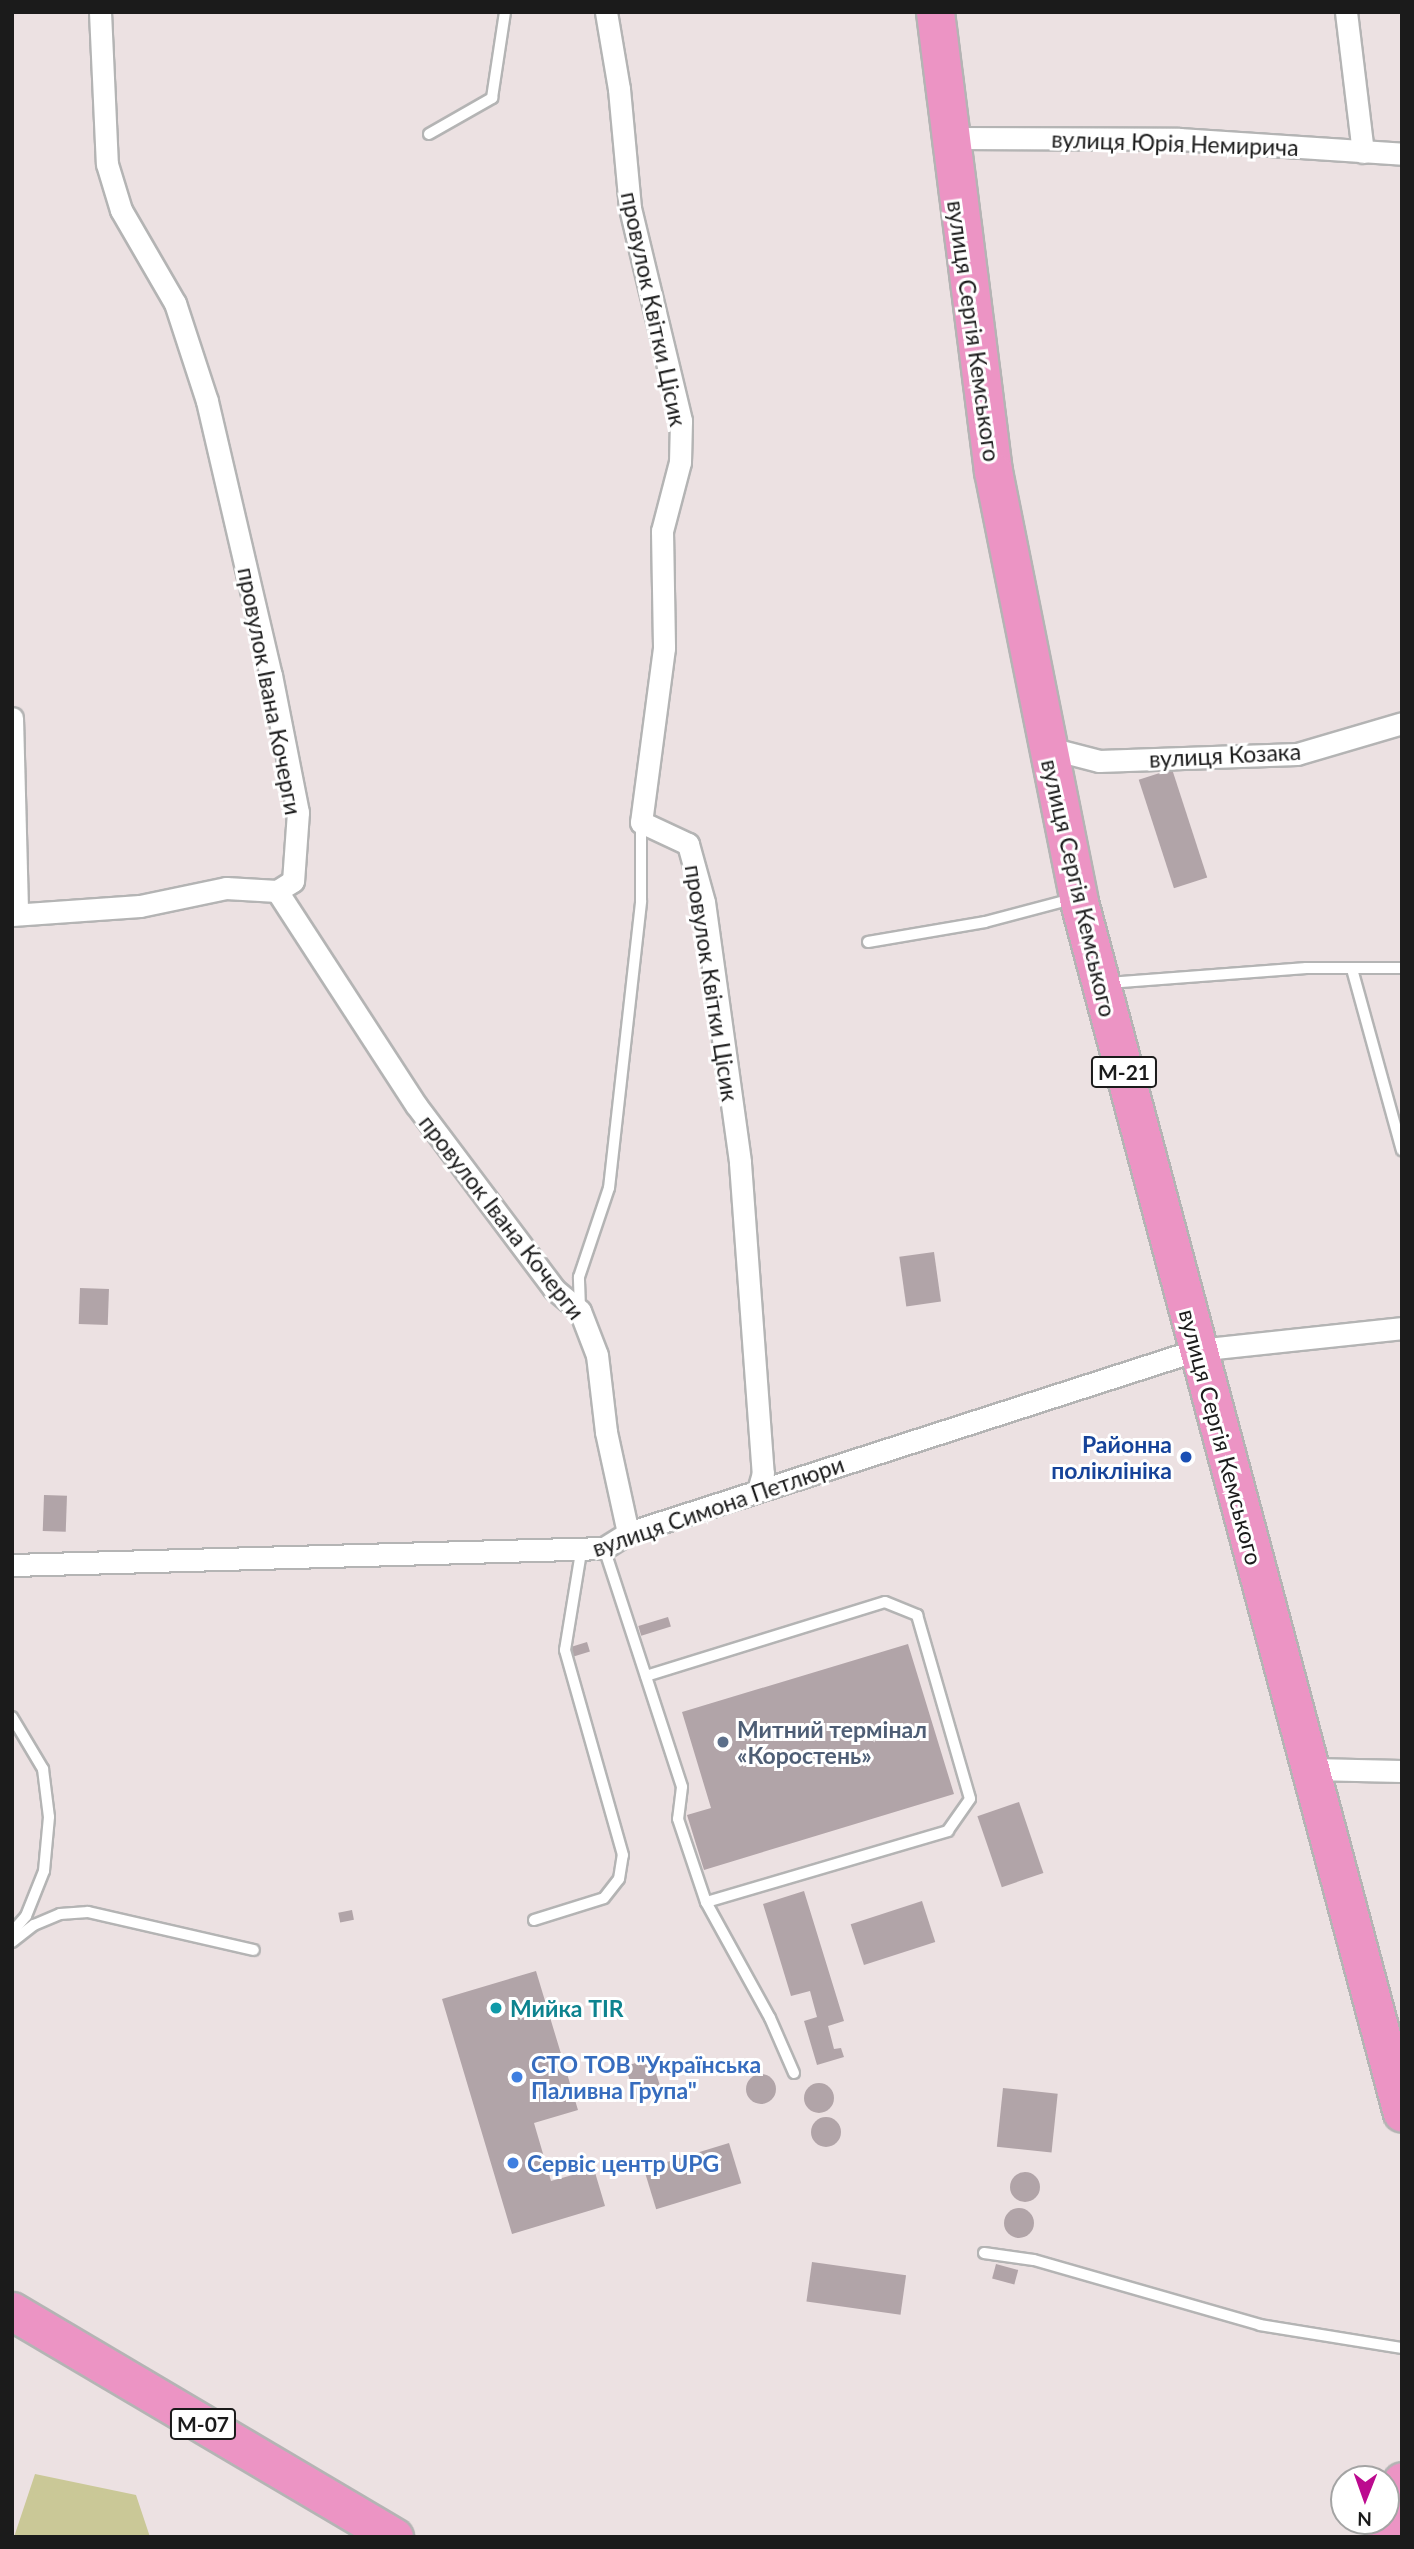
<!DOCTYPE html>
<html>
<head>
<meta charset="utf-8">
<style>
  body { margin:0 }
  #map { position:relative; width:1414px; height:2549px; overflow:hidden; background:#ece1e2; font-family:Lato,sans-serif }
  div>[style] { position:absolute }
  .forest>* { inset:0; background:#cac897 }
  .building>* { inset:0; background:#b1a4a8; transform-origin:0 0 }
  .round { border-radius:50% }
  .roads { filter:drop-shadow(2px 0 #b4b4b4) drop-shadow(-2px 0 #b4b4b4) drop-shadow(0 2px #b4b4b4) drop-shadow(0 -2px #b4b4b4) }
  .service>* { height:10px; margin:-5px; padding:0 5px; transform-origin:5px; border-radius:5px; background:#fff }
  .minor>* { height:21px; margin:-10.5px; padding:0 10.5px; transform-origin:10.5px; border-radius:10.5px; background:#fff }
  .trunk>* { height:37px; margin:-18.5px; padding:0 18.5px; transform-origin:18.5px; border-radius:18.5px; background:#ec94c4 }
  .dots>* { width:19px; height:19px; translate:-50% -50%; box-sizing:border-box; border:4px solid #fff; border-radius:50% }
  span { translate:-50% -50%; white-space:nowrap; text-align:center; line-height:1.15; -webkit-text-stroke:6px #fff; paint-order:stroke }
  .shield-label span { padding:2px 5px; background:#fff; border:2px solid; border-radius:5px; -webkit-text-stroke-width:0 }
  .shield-label { font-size:21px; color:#1b1b1b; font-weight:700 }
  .street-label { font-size:23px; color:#1b1b1b }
  .transit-label { font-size:23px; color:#164399; font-weight:700 }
  .right { translate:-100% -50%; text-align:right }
  .service-label { font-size:23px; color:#4e5e75; font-weight:700 }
  .left { translate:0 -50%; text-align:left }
  .culture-label { font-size:23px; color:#0d838f; font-weight:700 }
  .shop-label { font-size:23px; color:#366cbe; font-weight:700 }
  .frame { position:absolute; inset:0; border:14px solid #1b1b1b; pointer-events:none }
  .north { position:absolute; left:1330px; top:2465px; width:70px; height:70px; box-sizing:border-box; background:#fff; border:2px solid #a4a4a4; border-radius:50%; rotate:181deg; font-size:19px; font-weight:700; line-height:28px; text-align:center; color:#1b1b1b }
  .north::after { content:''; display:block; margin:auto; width:24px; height:32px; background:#bc0a8f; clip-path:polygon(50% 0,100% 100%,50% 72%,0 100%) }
</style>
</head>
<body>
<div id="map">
  <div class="forest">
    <div style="clip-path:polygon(35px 2474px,136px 2495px,150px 2537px,14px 2537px)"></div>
  </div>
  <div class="building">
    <div style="left:1172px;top:769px;width:114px;height:35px;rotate:72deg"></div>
    <div style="left:934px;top:1252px;width:50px;height:35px;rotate:82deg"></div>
    <div style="left:80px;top:1288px;width:29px;height:36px;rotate:2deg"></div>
    <div style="left:44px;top:1495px;width:23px;height:36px;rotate:2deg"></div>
    <div style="left:668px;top:1617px;width:10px;height:31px;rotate:73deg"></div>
    <div style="left:587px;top:1642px;width:10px;height:17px;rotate:73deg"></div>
    <div style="clip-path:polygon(908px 1644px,954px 1794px,704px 1870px,687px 1815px,711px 1808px,682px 1712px)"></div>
    <div style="left:1019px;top:1802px;width:75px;height:44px;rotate:71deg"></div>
    <div style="clip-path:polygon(804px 1891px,844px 2021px,828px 2026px,834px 2049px,841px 2048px,844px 2057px,817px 2065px,804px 2021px,817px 2017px,810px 1991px,791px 1996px,763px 1904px)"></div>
    <div style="left:922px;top:1901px;width:43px;height:75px;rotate:72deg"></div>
    <div style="left:352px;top:1910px;width:10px;height:14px;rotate:79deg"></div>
    <div style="clip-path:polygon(536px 1971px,578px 2110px,534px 2123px,551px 2181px,594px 2169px,605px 2206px,512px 2234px,442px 1999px)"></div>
    <div style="left:651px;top:2058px;width:39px;height:27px;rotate:72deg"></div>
    <div class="round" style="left:746px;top:2074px;width:30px;height:30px"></div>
    <div class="round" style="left:804px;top:2083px;width:30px;height:30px"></div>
    <div style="left:1003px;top:2088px;width:55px;height:59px;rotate:6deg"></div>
    <div class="round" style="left:811px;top:2117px;width:30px;height:30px"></div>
    <div style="left:729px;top:2143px;width:42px;height:89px;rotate:73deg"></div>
    <div class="round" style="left:1010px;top:2172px;width:30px;height:30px"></div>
    <div class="round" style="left:1004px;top:2208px;width:30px;height:30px"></div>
    <div style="left:812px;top:2262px;width:95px;height:40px;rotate:8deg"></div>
    <div style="left:996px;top:2264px;width:23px;height:15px;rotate:15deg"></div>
  </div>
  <div class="roads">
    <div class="service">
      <div style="left:429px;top:134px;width:73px;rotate:-29.7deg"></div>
      <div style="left:492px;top:98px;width:87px;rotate:-81.4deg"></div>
      <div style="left:868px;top:942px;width:119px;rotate:-9.7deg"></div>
      <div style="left:985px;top:922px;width:90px;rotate:-14.8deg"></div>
      <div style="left:1352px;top:969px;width:188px;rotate:74.6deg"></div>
      <div style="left:1108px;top:983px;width:199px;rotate:-4.3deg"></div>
      <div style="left:1306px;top:968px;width:96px"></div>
      <div style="left:580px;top:1309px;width:32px;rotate:-92deg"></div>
      <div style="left:579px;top:1277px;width:94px;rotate:-71.4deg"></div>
      <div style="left:609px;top:1188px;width:289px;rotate:-83.6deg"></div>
      <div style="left:641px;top:901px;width:79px;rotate:-90deg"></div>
      <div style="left:604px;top:1548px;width:251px;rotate:71.9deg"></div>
      <div style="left:682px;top:1787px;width:32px;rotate:97deg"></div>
      <div style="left:678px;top:1819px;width:88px;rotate:71.4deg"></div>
      <div style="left:706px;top:1902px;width:132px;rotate:61.1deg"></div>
      <div style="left:770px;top:2018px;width:60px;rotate:66.4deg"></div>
      <div style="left:646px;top:1676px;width:250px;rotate:-17.2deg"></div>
      <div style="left:885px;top:1602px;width:35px;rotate:22deg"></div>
      <div style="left:917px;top:1615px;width:191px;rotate:73.9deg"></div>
      <div style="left:970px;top:1799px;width:39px;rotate:125deg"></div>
      <div style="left:948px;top:1831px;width:252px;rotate:163.6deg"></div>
      <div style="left:12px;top:1717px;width:61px;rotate:59.2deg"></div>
      <div style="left:43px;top:1769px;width:48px;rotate:82.9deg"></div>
      <div style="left:49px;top:1817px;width:54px;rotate:95.3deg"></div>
      <div style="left:44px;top:1871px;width:48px;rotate:111.8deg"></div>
      <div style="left:26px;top:1916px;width:21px;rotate:131deg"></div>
      <div style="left:534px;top:1920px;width:73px;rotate:-17.4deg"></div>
      <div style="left:604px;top:1898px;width:24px;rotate:-52deg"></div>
      <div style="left:619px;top:1879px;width:24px;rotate:-81deg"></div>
      <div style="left:623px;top:1855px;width:213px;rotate:-105.8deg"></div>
      <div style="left:565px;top:1650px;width:99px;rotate:-80.7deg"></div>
      <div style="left:12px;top:1942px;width:28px;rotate:-38deg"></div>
      <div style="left:34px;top:1925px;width:28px;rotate:-23deg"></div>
      <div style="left:60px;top:1914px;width:28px;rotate:-4deg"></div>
      <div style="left:88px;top:1912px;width:170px;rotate:12.9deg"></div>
      <div style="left:984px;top:2253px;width:50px;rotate:8deg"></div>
      <div style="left:1034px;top:2260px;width:235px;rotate:16deg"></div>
      <div style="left:1260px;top:2325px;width:144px;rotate:9.2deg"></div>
    </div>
    <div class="minor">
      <div style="left:100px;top:12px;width:152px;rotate:87.4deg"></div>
      <div style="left:107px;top:164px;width:48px;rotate:73.1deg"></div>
      <div style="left:121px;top:210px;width:108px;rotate:59.9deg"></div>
      <div style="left:175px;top:303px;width:103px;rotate:71.9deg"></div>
      <div style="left:207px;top:401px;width:281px;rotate:76.9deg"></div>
      <div style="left:271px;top:675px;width:140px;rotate:78.9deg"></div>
      <div style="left:298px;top:812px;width:69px;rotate:94.1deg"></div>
      <div style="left:293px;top:881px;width:19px;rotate:148deg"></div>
      <div style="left:277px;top:891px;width:255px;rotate:57deg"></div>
      <div style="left:416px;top:1105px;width:230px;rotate:53.1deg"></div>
      <div style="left:554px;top:1289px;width:34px;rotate:40deg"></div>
      <div style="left:580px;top:1311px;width:47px;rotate:68.9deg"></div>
      <div style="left:597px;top:1355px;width:78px;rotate:83.3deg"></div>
      <div style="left:606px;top:1432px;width:103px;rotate:77.7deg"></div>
      <div style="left:606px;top:12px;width:78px;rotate:80.4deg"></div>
      <div style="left:619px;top:89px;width:120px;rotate:84.7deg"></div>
      <div style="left:630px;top:208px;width:219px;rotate:76.5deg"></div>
      <div style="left:681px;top:421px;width:41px;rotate:91.4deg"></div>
      <div style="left:680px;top:462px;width:71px;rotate:104.6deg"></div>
      <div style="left:662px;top:531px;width:117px;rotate:89deg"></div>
      <div style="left:664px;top:648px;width:176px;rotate:97.5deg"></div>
      <div style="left:641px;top:822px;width:52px;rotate:25.1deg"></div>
      <div style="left:688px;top:844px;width:60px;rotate:74.6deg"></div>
      <div style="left:704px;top:902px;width:263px;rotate:82.1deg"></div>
      <div style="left:740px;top:1163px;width:311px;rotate:85.8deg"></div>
      <div style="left:763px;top:1473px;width:18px;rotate:106deg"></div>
      <div style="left:1346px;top:12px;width:141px;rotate:83.1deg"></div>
      <div style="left:949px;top:138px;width:230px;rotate:0.2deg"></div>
      <div style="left:1179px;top:139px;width:224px;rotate:3.8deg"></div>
      <div style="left:12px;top:718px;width:196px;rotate:88.5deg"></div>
      <div style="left:1045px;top:747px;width:56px;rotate:14.5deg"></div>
      <div style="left:1099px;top:761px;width:198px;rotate:-2deg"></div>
      <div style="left:1297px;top:754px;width:109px;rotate:-16.4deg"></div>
      <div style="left:12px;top:915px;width:128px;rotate:-4deg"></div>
      <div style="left:140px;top:906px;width:88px;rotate:-11.8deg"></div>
      <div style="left:226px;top:888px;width:51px;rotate:3.4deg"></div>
      <div style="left:12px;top:1565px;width:592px;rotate:-1.64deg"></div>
      <div style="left:604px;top:1548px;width:28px;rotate:-32deg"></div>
      <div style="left:628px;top:1533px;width:598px;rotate:-17.83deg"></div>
      <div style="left:1197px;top:1350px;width:206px;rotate:-6.1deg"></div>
      <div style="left:1311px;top:1769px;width:91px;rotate:1.3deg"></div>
    </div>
    <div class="trunk">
      <div style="left:935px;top:12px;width:463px;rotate:82.8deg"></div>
      <div style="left:993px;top:471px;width:435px;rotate:78.7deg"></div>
      <div style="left:1078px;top:898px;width:1257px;rotate:75.07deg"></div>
      <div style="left:12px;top:2311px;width:444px;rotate:30.6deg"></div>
      <div style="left:1386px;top:2537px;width:58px;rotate:-74.1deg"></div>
    </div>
  </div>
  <div class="dots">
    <div style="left:1186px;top:1457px;background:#1a4fb4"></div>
    <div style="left:723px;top:1742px;background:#5c6f8a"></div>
    <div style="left:496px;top:2008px;background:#0f9aa8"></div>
    <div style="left:517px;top:2077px;background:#3f7fe0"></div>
    <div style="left:513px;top:2163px;background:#3f7fe0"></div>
  </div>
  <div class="shield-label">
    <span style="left:1124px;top:1072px">М-21</span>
    <span style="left:203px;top:2424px">М-07</span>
  </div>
  <div class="street-label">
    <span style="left:1175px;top:143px;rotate:2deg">вулиця Юрія Немирича</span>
    <span style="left:654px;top:309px;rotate:78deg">провулок Квітки Цісик</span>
    <span style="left:974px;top:331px;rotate:82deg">вулиця Сергія Кемського</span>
    <span style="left:270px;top:691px;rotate:79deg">провулок Івана Кочерги</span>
    <span style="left:1225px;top:755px;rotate:-3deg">вулиця Козака</span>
    <span style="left:1079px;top:888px;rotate:77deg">вулиця Сергія Кемського</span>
    <span style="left:712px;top:983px;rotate:81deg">провулок Квітки Цісик</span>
    <span style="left:502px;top:1217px;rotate:52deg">провулок Івана Кочерги</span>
    <span style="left:1221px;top:1437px;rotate:75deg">вулиця Сергія Кемського</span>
    <span style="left:718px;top:1506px;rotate:-19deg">вулиця Симона Петлюри</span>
  </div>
  <div class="transit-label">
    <span class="right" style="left:1172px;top:1457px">Районна<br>поліклініка</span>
  </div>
  <div class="service-label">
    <span class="left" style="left:737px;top:1742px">Митний термінал<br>«Коростень»</span>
  </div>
  <div class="culture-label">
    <span class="left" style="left:510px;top:2008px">Мийка TIR</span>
  </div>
  <div class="shop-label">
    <span class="left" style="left:531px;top:2077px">СТО ТОВ "Українська<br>Паливна Група"</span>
    <span class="left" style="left:527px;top:2163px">Сервіс центр UPG</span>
  </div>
  <div class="frame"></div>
  <div class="north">N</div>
</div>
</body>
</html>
